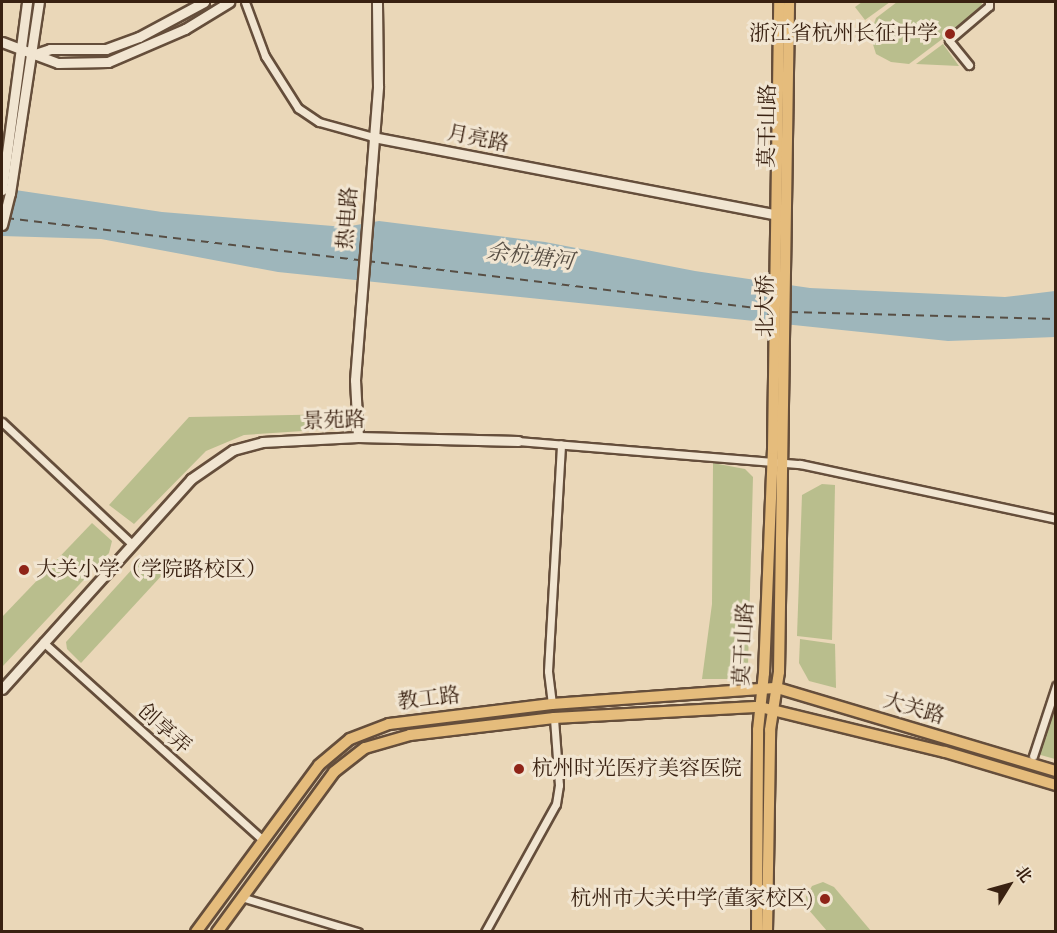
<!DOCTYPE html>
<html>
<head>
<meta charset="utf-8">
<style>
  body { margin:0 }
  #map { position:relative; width:1057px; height:933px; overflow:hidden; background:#ead7b8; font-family:"IM FELL Double Pica","Noto Serif SC",serif }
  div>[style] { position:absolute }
  .green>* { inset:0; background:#b9be8d }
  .water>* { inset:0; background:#9eb6bb }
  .ferry>* { height:1.5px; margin-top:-0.75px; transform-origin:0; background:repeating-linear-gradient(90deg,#574e44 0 8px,transparent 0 14px) }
  .roads { filter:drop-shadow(2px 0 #654e3b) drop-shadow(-2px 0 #654e3b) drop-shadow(0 2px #654e3b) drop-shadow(0 -2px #654e3b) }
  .street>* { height:7px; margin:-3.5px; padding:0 3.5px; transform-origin:3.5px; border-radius:3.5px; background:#f1e5d1 }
  .secondary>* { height:9px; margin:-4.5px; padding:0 4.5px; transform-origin:4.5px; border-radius:4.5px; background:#f1e5d1 }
  .primary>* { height:10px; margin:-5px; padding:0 5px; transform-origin:5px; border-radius:5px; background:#e5bc7c }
  .dots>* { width:16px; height:16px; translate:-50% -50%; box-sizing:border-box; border:3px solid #f1e5d1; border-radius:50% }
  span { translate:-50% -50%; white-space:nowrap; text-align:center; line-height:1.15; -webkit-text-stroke:6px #f1e5d1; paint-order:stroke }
  .poi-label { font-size:21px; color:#392111 }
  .right { translate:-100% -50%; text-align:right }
  .left { translate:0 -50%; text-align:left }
  .street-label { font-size:21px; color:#392111 }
  .water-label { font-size:22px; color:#574e44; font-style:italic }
  .frame { position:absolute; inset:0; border:3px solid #392111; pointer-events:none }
  .north { position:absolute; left:979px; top:855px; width:60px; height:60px; -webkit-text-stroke:4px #f1e5d1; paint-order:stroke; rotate:53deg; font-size:16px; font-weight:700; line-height:24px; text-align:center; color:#392111 }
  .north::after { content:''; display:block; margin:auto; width:21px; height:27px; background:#392111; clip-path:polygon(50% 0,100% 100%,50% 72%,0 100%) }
</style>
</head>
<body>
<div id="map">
  <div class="green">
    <div style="clip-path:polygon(862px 2px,890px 2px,865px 20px,855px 7px)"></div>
    <div style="clip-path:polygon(897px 2px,982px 2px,981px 10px,909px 64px,891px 62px,876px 54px,870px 35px,876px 18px)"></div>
    <div style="clip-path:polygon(943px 44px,959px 66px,916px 64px)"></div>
    <div style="clip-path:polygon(341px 414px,341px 422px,333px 429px,244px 435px,206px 451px,134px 524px,109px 505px,189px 417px)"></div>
    <div style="clip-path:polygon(713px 463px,745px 469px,753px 477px,748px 666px,737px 678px,729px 679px,702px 679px,712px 604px)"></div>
    <div style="clip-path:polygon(822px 484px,835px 485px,832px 640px,797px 636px,802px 495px)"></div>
    <div style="clip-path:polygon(92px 523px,112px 541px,109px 553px,2px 667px,2px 617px)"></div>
    <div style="clip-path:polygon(145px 555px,164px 573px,81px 663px,67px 649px,66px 642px)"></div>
    <div style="clip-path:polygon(800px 639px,835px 644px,836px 688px,809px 681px,799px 663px)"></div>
    <div style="clip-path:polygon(1055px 711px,1055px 759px,1037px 754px)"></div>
    <div style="clip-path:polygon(823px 882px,834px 887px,871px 931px,827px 931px,808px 909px,806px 897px,812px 886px)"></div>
  </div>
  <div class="water">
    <div style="clip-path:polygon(2px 188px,162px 212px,345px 227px,379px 221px,545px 242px,695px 271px,810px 288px,1005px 297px,1055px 291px,1055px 337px,948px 341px,278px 272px,101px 239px,2px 236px)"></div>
  </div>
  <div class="ferry">
    <div style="left:6px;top:218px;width:355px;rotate:6.8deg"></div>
    <div style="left:367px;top:261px;width:406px;rotate:6.9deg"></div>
    <div style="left:790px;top:312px;width:266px;rotate:1.5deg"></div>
  </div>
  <div class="roads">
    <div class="street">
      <div style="left:245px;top:2px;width:58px;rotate:69.7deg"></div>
      <div style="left:265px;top:56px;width:62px;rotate:57.6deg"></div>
      <div style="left:298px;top:108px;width:25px;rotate:34deg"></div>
      <div style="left:319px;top:122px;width:56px;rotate:15.5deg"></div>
      <div style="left:969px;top:65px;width:32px;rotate:-129deg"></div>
      <div style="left:949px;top:40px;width:52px;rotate:-40.4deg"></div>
      <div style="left:989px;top:6px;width:4px;rotate:-90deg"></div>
      <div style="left:2px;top:422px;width:177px;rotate:43.2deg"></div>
      <div style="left:518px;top:441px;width:283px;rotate:4.7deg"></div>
      <div style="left:800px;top:464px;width:262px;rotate:12.1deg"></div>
      <div style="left:43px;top:642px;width:296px;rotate:42deg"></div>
      <div style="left:552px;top:704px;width:33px;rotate:-97deg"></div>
      <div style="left:548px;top:671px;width:227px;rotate:-86.7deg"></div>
      <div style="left:1033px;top:756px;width:74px;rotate:-71.8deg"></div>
      <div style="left:241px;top:897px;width:122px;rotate:16.7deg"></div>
      <div style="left:485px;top:932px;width:146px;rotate:-61deg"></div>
      <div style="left:556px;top:804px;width:19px;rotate:-81deg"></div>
      <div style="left:559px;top:785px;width:67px;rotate:-94.3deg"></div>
    </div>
    <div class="secondary">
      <div style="left:2px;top:42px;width:60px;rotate:20.6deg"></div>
      <div style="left:58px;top:63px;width:50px;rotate:-1.1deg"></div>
      <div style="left:108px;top:62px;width:84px;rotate:-23.2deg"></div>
      <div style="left:185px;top:29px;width:52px;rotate:-31.5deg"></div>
      <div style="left:32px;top:55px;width:19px;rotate:-18deg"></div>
      <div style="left:50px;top:49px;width:56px"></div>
      <div style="left:106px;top:49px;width:35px;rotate:-20deg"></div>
      <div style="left:139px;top:37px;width:74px;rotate:-28.3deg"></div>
      <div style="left:373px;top:137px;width:408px;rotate:10.9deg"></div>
      <div style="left:2px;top:190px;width:190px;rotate:-82.4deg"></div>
      <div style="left:2px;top:225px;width:33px;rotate:-76deg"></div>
      <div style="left:10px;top:193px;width:193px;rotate:-81.4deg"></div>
      <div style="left:358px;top:437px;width:57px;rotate:-93deg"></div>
      <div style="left:355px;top:380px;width:295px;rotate:-85.5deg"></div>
      <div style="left:378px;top:86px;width:84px;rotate:-90.7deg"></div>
      <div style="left:2px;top:689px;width:283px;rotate:-48deg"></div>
      <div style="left:191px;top:479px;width:51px;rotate:-34.6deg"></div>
      <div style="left:233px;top:450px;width:30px;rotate:-15deg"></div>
      <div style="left:262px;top:442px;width:96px;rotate:-3deg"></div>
      <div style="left:358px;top:437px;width:160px;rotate:1.4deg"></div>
    </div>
    <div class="primary">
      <div style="left:196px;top:932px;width:207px;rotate:-53.6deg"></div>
      <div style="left:319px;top:765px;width:40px;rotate:-40deg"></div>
      <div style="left:350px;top:739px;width:42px;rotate:-21deg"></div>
      <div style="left:389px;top:724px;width:164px;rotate:-7deg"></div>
      <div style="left:552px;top:704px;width:226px;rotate:-4.1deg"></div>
      <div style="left:777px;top:688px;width:291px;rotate:16.6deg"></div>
      <div style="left:217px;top:932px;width:198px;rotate:-53.8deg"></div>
      <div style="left:334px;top:772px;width:39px;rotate:-38deg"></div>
      <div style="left:365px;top:748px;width:47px;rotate:-16.1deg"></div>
      <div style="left:410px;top:735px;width:145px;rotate:-6.7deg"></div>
      <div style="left:554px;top:718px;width:206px;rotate:-3.1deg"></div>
      <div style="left:760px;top:707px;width:190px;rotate:13.7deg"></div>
      <div style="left:945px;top:752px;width:116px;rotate:16.6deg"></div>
      <div style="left:757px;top:932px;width:202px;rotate:-89.7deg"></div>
      <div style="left:758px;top:730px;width:57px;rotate:-84deg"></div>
      <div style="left:764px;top:673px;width:224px;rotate:-87.7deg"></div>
      <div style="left:773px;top:449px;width:447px;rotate:-89.2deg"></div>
      <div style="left:767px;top:932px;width:202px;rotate:-89.1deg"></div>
      <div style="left:770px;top:730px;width:59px;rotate:-81.2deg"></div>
      <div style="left:779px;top:672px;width:670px;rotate:-89.14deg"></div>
    </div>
  </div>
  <div class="dots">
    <div style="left:950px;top:34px;background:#8f2418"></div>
    <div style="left:24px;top:570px;background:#8f2418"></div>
    <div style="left:519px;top:769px;background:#8f2418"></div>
    <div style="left:825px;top:899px;background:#8f2418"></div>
  </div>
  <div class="poi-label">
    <span class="right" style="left:938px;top:34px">浙江省杭州长征中学</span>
    <span class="left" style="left:36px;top:570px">大关小学（学院路校区）</span>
    <span class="left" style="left:532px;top:769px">杭州时光医疗美容医院</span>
    <span class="right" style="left:813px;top:899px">杭州市大关中学(董家校区)</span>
  </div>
  <div class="street-label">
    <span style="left:768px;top:126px;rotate:-89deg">莫干山路</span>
    <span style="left:478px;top:139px;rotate:11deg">月亮路</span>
    <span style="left:348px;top:218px;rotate:-86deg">热电路</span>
    <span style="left:766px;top:306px;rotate:-90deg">北大桥</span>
    <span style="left:334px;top:421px;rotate:-2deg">景苑路</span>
    <span style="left:744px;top:644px;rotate:-87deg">莫干山路</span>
    <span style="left:429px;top:699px;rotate:-7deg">教工路</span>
    <span style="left:914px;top:709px;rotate:16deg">大关路</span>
    <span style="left:164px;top:729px;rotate:42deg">创享弄</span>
  </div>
  <div class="water-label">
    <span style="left:530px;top:257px;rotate:7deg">余杭塘河</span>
  </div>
  <div class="frame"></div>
  <div class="north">北</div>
</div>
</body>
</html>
